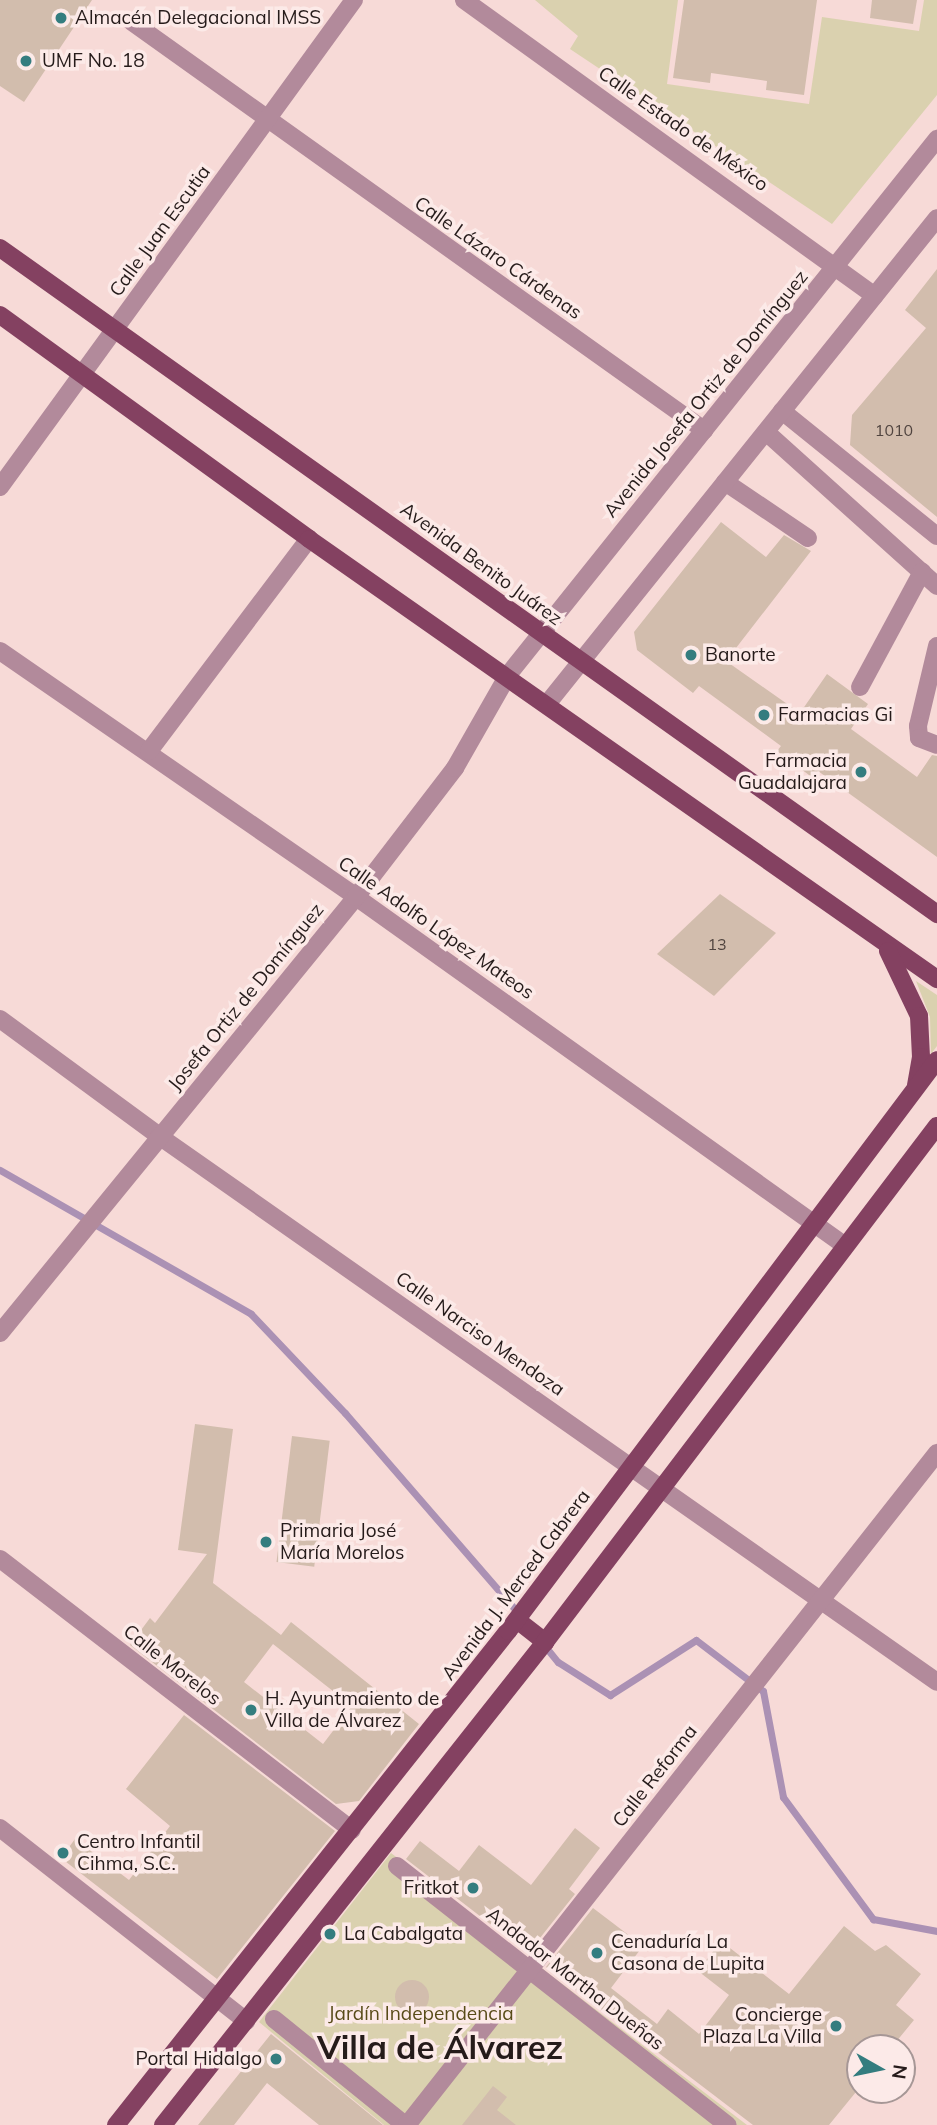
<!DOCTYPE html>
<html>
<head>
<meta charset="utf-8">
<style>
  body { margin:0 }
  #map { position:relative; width:937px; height:2125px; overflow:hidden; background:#f7dad7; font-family:Mulish,sans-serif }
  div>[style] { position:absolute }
  .green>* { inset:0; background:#dad1af }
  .stream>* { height:7px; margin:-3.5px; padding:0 3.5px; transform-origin:3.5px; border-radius:3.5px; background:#ab91b4 }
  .building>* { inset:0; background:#d2bdad; transform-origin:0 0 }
  .round { border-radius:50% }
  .minor>* { height:18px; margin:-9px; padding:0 9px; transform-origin:9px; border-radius:9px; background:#b28a9b }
  .major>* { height:18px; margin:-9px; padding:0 9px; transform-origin:9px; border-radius:9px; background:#844161 }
  .dots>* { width:19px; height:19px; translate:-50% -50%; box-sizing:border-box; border:4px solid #fceae8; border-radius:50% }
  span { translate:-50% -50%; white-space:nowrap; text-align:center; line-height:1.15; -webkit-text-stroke:7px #fceae8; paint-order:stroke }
  .number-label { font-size:16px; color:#50443f }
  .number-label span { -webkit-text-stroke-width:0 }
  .poi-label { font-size:19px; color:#251b1a }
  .left { translate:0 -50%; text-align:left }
  .right { translate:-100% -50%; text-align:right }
  .street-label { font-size:19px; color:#251b1a }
  .park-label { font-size:19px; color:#584b18 }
  .town-label { font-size:33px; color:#251b1a; font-weight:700 }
  .north { position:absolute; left:846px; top:2034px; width:70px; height:70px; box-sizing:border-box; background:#fceae8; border:2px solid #a69796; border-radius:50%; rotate:99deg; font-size:19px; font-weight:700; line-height:28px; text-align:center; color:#251b1a }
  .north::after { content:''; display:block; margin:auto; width:24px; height:32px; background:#347d7f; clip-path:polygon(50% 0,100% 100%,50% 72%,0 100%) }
</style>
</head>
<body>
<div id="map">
  <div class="green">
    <div style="clip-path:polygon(535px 0,678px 0,667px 84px,809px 104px,822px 17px,919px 31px,924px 0,937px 0,937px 95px,832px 224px,570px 49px,578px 36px)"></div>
    <div style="clip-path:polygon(916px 981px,937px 995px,937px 1046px,931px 1054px,930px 1017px)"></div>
    <div style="clip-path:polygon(391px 1853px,747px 2125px,384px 2125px,259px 2022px)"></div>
  </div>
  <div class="stream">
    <div style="left:0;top:1170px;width:289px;rotate:29.8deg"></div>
    <div style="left:251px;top:1314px;width:137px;rotate:46.5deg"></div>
    <div style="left:345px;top:1413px;width:266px;rotate:49.1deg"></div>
    <div style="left:544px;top:1645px;width:22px;rotate:51deg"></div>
    <div style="left:558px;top:1662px;width:62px;rotate:32.4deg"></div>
    <div style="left:610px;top:1695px;width:102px;rotate:-32.6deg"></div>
    <div style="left:696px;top:1640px;width:84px;rotate:37.3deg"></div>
    <div style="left:763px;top:1691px;width:108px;rotate:79.3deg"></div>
    <div style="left:783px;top:1797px;width:152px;rotate:53.6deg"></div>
    <div style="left:873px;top:1919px;width:65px;rotate:10.6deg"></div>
  </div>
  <div class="building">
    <div style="clip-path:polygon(0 0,92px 0,24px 102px,0 86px)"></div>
    <div style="clip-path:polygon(684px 0,817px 0,804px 95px,766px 90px,767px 81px,711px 73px,710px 83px,673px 78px)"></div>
    <div style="clip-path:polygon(872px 0,917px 0,913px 24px,870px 18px)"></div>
    <div style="clip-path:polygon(937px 269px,937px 517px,850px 445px,852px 415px,926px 328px,905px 310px)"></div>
    <div style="clip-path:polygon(721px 522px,766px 557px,784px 535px,811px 551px,726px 661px,800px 713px,827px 674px,868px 704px,851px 729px,917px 777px,932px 755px,937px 756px,937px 857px,818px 771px,813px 778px,777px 751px,781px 746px,699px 686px,693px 693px,637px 650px,634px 632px)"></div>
    <div style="clip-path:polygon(720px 894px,776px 933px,714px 996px,657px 954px)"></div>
    <div style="clip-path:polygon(evenodd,195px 1424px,233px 1429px,213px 1583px,281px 1635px,291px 1622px,419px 1724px,359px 1801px,336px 1804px,130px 1645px,150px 1618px,155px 1623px,207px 1554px,178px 1550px,195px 1424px,273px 1644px,352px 1706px,323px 1744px,244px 1682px,273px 1644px)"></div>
    <div style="left:292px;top:1436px;width:38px;height:127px;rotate:7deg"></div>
    <div style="clip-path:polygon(184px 1715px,335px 1831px,217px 1979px,61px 1858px,75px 1839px,129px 1880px,170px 1826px,126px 1789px)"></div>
    <div style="clip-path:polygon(575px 1828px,600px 1848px,569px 1889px,575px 1894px,528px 1953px,406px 1859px,420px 1841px,459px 1871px,479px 1845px,531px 1885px)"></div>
    <div style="clip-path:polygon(593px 1908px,643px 1946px,611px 1988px,657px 2024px,668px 2009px,699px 2034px,729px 1995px,698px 1971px,721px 1941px,789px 1994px,844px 1926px,875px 1951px,886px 1945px,921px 1974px,896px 2005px,914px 2020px,891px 2048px,860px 2048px,860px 2087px,829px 2125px,753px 2125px,546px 1967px)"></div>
    <div class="round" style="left:395px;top:1980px;width:34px;height:34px"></div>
    <div style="clip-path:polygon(271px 2034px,383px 2125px,319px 2125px,267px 2083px,234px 2125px,198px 2125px)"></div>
    <div style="clip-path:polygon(493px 2086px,507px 2097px,497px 2110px,516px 2125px,462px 2125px)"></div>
  </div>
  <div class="minor">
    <div style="left:464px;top:0;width:506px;rotate:35.76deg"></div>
    <div style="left:132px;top:22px;width:703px;rotate:35.5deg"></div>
    <div style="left:782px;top:411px;width:199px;rotate:38.9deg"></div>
    <div style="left:766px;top:432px;width:230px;rotate:42deg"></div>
    <div style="left:725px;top:482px;width:100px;rotate:34deg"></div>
    <div style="left:0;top:487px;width:602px;rotate:-53.99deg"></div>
    <div style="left:937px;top:646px;width:82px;rotate:103.4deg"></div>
    <div style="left:918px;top:726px;width:12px;rotate:85deg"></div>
    <div style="left:919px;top:738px;width:19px;rotate:21deg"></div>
    <div style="left:0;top:651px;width:433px;rotate:34.6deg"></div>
    <div style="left:356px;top:897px;width:599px;rotate:35.49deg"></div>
    <div style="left:860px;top:687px;width:131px;rotate:-61.7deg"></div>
    <div style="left:547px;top:704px;width:623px;rotate:-51.25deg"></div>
    <div style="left:149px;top:751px;width:266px;rotate:-53deg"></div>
    <div style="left:0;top:1019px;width:197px;rotate:36.3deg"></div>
    <div style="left:159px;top:1136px;width:950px;rotate:35.06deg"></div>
    <div style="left:0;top:1333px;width:563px;rotate:-50.77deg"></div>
    <div style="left:356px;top:897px;width:163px;rotate:-52.5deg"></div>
    <div style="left:455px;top:768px;width:107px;rotate:-60.3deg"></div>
    <div style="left:508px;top:675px;width:687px;rotate:-51.33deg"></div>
    <div style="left:0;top:1559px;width:444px;rotate:37.6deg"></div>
    <div style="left:0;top:1828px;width:313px;rotate:38.1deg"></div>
    <div style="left:397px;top:1866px;width:420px;rotate:38.1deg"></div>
    <div style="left:274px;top:2019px;width:169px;rotate:39deg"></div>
    <div style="left:407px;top:2125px;width:856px;rotate:-51.74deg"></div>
  </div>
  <div class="major">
    <div style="left:0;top:248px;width:1150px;rotate:35.4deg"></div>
    <div style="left:0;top:315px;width:382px;rotate:35.9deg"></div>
    <div style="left:309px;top:539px;width:767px;rotate:35.02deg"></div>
    <div style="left:888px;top:951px;width:72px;rotate:64.5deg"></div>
    <div style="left:919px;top:1016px;width:41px;rotate:87.2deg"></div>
    <div style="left:921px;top:1057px;width:29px;rotate:100deg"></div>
    <div style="left:517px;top:1620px;width:36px;rotate:38deg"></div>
    <div style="left:116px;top:2125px;width:631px;rotate:-51.57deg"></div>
    <div style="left:508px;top:1631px;width:714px;rotate:-53.08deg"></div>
    <div style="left:163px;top:2125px;width:616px;rotate:-51.66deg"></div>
    <div style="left:545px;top:1642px;width:648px;rotate:-52.78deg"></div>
  </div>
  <div class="dots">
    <div style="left:61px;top:18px;background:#347d7f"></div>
    <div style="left:26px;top:61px;background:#347d7f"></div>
    <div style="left:691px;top:655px;background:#347d7f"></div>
    <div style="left:764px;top:715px;background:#347d7f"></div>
    <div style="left:861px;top:772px;background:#347d7f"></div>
    <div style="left:266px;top:1542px;background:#347d7f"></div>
    <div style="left:251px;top:1710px;background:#347d7f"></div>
    <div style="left:63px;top:1853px;background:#347d7f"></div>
    <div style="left:473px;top:1888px;background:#347d7f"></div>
    <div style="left:330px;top:1934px;background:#347d7f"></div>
    <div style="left:597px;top:1953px;background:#347d7f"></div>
    <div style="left:836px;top:2026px;background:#347d7f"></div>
    <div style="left:276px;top:2059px;background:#347d7f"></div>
  </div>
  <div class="number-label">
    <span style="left:894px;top:430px">1010</span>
    <span style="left:717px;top:944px">13</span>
  </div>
  <div class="poi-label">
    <span class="left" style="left:75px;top:18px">Almacén Delegacional IMSS</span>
    <span class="left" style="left:42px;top:61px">UMF No. 18</span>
    <span class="left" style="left:705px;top:655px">Banorte</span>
    <span class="left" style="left:778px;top:715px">Farmacias Gi</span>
    <span class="right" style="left:847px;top:772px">Farmacia<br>Guadalajara</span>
    <span class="left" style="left:280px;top:1542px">Primaria José<br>María Morelos</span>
    <span class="left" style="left:265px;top:1710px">H. Ayuntmaiento de<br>Villa de Álvarez</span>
    <span class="left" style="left:77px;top:1853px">Centro Infantil<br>Cihma, S.C.</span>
    <span class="right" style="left:459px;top:1888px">Fritkot</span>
    <span class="left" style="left:344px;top:1934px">La Cabalgata</span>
    <span class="left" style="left:611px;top:1953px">Cenaduría La<br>Casona de Lupita</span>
    <span class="right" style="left:822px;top:2026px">Concierge<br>Plaza La Villa</span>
    <span class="right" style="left:262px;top:2059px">Portal Hidalgo</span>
  </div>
  <div class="street-label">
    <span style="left:683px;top:129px;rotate:35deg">Calle Estado de México</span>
    <span style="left:160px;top:231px;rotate:-54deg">Calle Juan Escutia</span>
    <span style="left:498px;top:258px;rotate:35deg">Calle Lázaro Cárdenas</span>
    <span style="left:706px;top:394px;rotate:-51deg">Avenida Josefa Ortiz de Domínguez</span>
    <span style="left:481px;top:564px;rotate:36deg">Avenida Benito Juárez</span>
    <span style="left:436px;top:928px;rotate:35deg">Calle Adolfo López Mateos</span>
    <span style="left:246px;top:997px;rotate:-51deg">Josefa Ortiz de Domínguez</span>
    <span style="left:480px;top:1334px;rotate:35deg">Calle Narciso Mendoza</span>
    <span style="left:516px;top:1585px;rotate:-53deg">Avenida J. Merced Cabrera</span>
    <span style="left:172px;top:1665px;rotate:38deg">Calle Morelos</span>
    <span style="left:655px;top:1776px;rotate:-52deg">Calle Reforma</span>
    <span style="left:575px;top:1979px;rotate:38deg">Andador Martha Dueñas</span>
  </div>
  <div class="park-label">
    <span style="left:421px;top:2014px">Jardín Independencia</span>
  </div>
  <div class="town-label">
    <span style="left:440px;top:2047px">Villa de Álvarez</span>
  </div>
  <div class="north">N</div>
</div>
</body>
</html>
